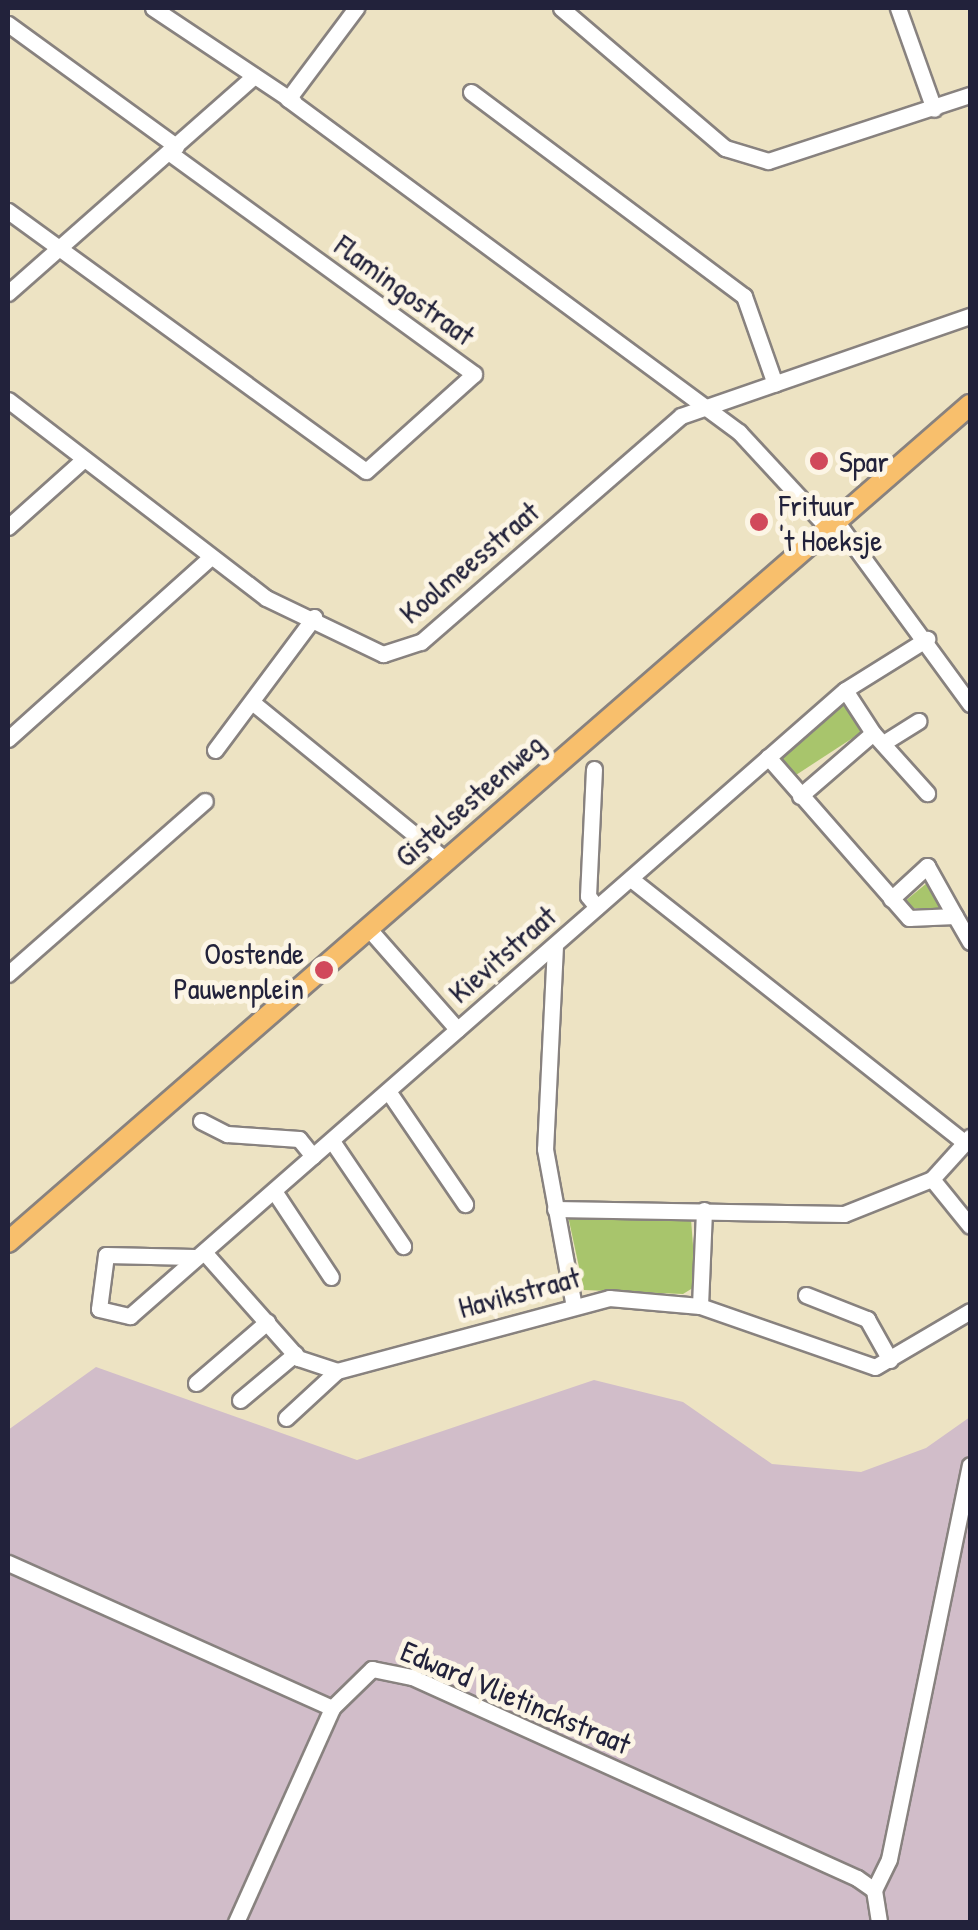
<!DOCTYPE html>
<html>
<head>
<meta charset="utf-8">
<style>
  body { margin:0 }
  #map { position:relative; width:978px; height:1930px; overflow:hidden; background:#ede3c3; font-family:"Patrick Hand",sans-serif }
  div>[style] { position:absolute }
  .industrial>* { inset:0; background:#d1bdc9 }
  .green>* { inset:0; background:#a8c56c; transform-origin:0 0 }
  .roads { filter:drop-shadow(2px 0 #88827f) drop-shadow(-2px 0 #88827f) drop-shadow(0 2px #88827f) drop-shadow(0 -2px #88827f) }
  .minor>* { height:15px; margin:-7.5px; padding:0 7.5px; transform-origin:7.5px; border-radius:7.5px; background:#fff }
  .major>* { height:20px; margin:-10px; padding:0 10px; transform-origin:10px; border-radius:10px; background:#f8bf6c }
  .dots>* { width:28px; height:28px; translate:-50% -50%; box-sizing:border-box; border:5px solid #fcf5e5; border-radius:50% }
  span { translate:-50% -50%; white-space:nowrap; text-align:center; line-height:1.15; -webkit-text-stroke:10px #fcf5e5; paint-order:stroke }
  .street-label { font-size:30px; color:#22223b }
  .poi-label { font-size:30px; color:#22223b }
  .left { translate:0 -50%; text-align:left }
  .right { translate:-100% -50%; text-align:right }
  .frame { position:absolute; inset:0; border:10px solid #22223b; pointer-events:none }
</style>
</head>
<body>
<div id="map">
  <div class="industrial">
    <div style="clip-path:polygon(96px 1367px,357px 1460px,594px 1380px,683px 1402px,772px 1464px,861px 1472px,926px 1448px,970px 1417px,970px 1922px,8px 1922px,8px 1430px)"></div>
  </div>
  <div class="green">
    <div style="left:844px;top:702px;width:35px;height:85px;rotate:57deg"></div>
    <div style="clip-path:polygon(927px 883px,943px 908px,911px 908px,904px 902px)"></div>
    <div style="clip-path:polygon(568px 1216px,691px 1219px,696px 1286px,683px 1294px,584px 1290px)"></div>
  </div>
  <div class="roads">
    <div class="minor">
      <div style="left:153px;top:8px;width:169px;rotate:33.7deg"></div>
      <div style="left:561px;top:8px;width:216px;rotate:40.5deg"></div>
      <div style="left:725px;top:148px;width:45px;rotate:16.8deg"></div>
      <div style="left:768px;top:161px;width:213px;rotate:-18.1deg"></div>
      <div style="left:898px;top:8px;width:107px;rotate:70.4deg"></div>
      <div style="left:8px;top:24px;width:208px;rotate:36deg"></div>
      <div style="left:471px;top:92px;width:341px;rotate:36.8deg"></div>
      <div style="left:744px;top:296px;width:93px;rotate:70.6deg"></div>
      <div style="left:288px;top:99px;width:561px;rotate:36.44deg"></div>
      <div style="left:739px;top:432px;width:131px;rotate:47.2deg"></div>
      <div style="left:288px;top:99px;width:114px;rotate:-53.2deg"></div>
      <div style="left:8px;top:211px;width:442px;rotate:36deg"></div>
      <div style="left:366px;top:471px;width:145px;rotate:-41.9deg"></div>
      <div style="left:474px;top:374px;width:376px;rotate:-144deg"></div>
      <div style="left:8px;top:293px;width:328px;rotate:-41.4deg"></div>
      <div style="left:8px;top:400px;width:325px;rotate:37.5deg"></div>
      <div style="left:266px;top:598px;width:130px;rotate:25.6deg"></div>
      <div style="left:383px;top:654px;width:40px;rotate:-18deg"></div>
      <div style="left:421px;top:642px;width:344px;rotate:-41deg"></div>
      <div style="left:681px;top:416px;width:306px;rotate:-19.1deg"></div>
      <div style="left:836px;top:521px;width:227px;rotate:53.8deg"></div>
      <div style="left:8px;top:527px;width:102px;rotate:-41.8deg"></div>
      <div style="left:252px;top:702px;width:250px;rotate:39.2deg"></div>
      <div style="left:873px;top:733px;width:81px;rotate:48deg"></div>
      <div style="left:8px;top:739px;width:271px;rotate:-41.9deg"></div>
      <div style="left:888px;top:740px;width:36px;rotate:-32deg"></div>
      <div style="left:215px;top:750px;width:166px;rotate:-53.3deg"></div>
      <div style="left:768px;top:757px;width:214px;rotate:48.8deg"></div>
      <div style="left:909px;top:918px;width:46px;rotate:-2.5deg"></div>
      <div style="left:955px;top:916px;width:30px;rotate:60deg"></div>
      <div style="left:594px;top:769px;width:127px;rotate:92.7deg"></div>
      <div style="left:588px;top:896px;width:14px;rotate:51deg"></div>
      <div style="left:800px;top:796px;width:96px;rotate:-40.8deg"></div>
      <div style="left:873px;top:733px;width:51px;rotate:-123.1deg"></div>
      <div style="left:631px;top:879px;width:423px;rotate:38.3deg"></div>
      <div style="left:891px;top:899px;width:49px;rotate:-42.5deg"></div>
      <div style="left:927px;top:866px;width:57px;rotate:60.8deg"></div>
      <div style="left:368px;top:928px;width:135px;rotate:48.6deg"></div>
      <div style="left:555px;top:946px;width:203px;rotate:92.8deg"></div>
      <div style="left:545px;top:1149px;width:156px;rotate:79.6deg"></div>
      <div style="left:8px;top:974px;width:262px;rotate:-41.3deg"></div>
      <div style="left:388px;top:1091px;width:137px;rotate:55.7deg"></div>
      <div style="left:201px;top:1121px;width:29px;rotate:27deg"></div>
      <div style="left:227px;top:1134px;width:72px;rotate:4deg"></div>
      <div style="left:299px;top:1139px;width:22px;rotate:51deg"></div>
      <div style="left:332px;top:1141px;width:127px;rotate:55.9deg"></div>
      <div style="left:932px;top:1179px;width:60px;rotate:51deg"></div>
      <div style="left:274px;top:1191px;width:103px;rotate:56.5deg"></div>
      <div style="left:555px;top:1209px;width:289px;rotate:1deg"></div>
      <div style="left:844px;top:1214px;width:95px;rotate:-21.7deg"></div>
      <div style="left:932px;top:1179px;width:57px;rotate:-47.9deg"></div>
      <div style="left:204px;top:1252px;width:142px;rotate:48.4deg"></div>
      <div style="left:298px;top:1358px;width:41px;rotate:18.4deg"></div>
      <div style="left:337px;top:1371px;width:282px;rotate:-15deg"></div>
      <div style="left:609px;top:1298px;width:91px;rotate:5deg"></div>
      <div style="left:700px;top:1306px;width:185px;rotate:19.2deg"></div>
      <div style="left:875px;top:1367px;width:110px;rotate:-30.5deg"></div>
      <div style="left:194px;top:1257px;width:88px;rotate:-178.7deg"></div>
      <div style="left:106px;top:1255px;width:54px;rotate:97.4deg"></div>
      <div style="left:99px;top:1309px;width:32px;rotate:13deg"></div>
      <div style="left:130px;top:1316px;width:950px;rotate:-41.2deg"></div>
      <div style="left:845px;top:690px;width:97px;rotate:-31.9deg"></div>
      <div style="left:806px;top:1295px;width:66px;rotate:21.5deg"></div>
      <div style="left:867px;top:1319px;width:47px;rotate:60.7deg"></div>
      <div style="left:700px;top:1306px;width:96px;rotate:-87.6deg"></div>
      <div style="left:196px;top:1383px;width:94px;rotate:-40.7deg"></div>
      <div style="left:240px;top:1400px;width:72px;rotate:-39.9deg"></div>
      <div style="left:286px;top:1418px;width:69px;rotate:-42.7deg"></div>
      <div style="left:8px;top:1563px;width:355px;rotate:24.1deg"></div>
      <div style="left:874px;top:1890px;width:34px;rotate:-64deg"></div>
      <div style="left:889px;top:1859px;width:402px;rotate:-78.4deg"></div>
      <div style="left:236px;top:1922px;width:235px;rotate:-65.8deg"></div>
      <div style="left:332px;top:1708px;width:56px;rotate:-44.3deg"></div>
      <div style="left:372px;top:1669px;width:41px;rotate:11.3deg"></div>
      <div style="left:412px;top:1677px;width:488px;rotate:24.3deg"></div>
      <div style="left:857px;top:1878px;width:21px;rotate:35deg"></div>
      <div style="left:874px;top:1890px;width:32px;rotate:81deg"></div>
    </div>
    <div class="major">
      <div style="left:8px;top:1242px;width:1275px;rotate:-41.03deg"></div>
    </div>
  </div>
  <div class="dots">
    <div style="left:819px;top:461px;background:#d1495b"></div>
    <div style="left:759px;top:522px;background:#d1495b"></div>
    <div style="left:324px;top:970px;background:#d1495b"></div>
  </div>
  <div class="street-label">
    <span style="left:405px;top:290px;rotate:36deg">Flamingostraat</span>
    <span style="left:469px;top:562px;rotate:-40deg">Koolmeesstraat</span>
    <span style="left:469px;top:800px;rotate:-41deg">Gistelsesteenweg</span>
    <span style="left:502px;top:954px;rotate:-41deg">Kievitstraat</span>
    <span style="left:519px;top:1292px;rotate:-15deg">Havikstraat</span>
    <span style="left:516px;top:1697px;rotate:23deg">Edward Vlietinckstraat</span>
  </div>
  <div class="poi-label">
    <span class="left" style="left:839px;top:461px">Spar</span>
    <span class="left" style="left:779px;top:522px">Frituur<br>'t Hoeksje</span>
    <span class="right" style="left:304px;top:970px">Oostende<br>Pauwenplein</span>
  </div>
  <div class="frame"></div>
</div>
</body>
</html>
